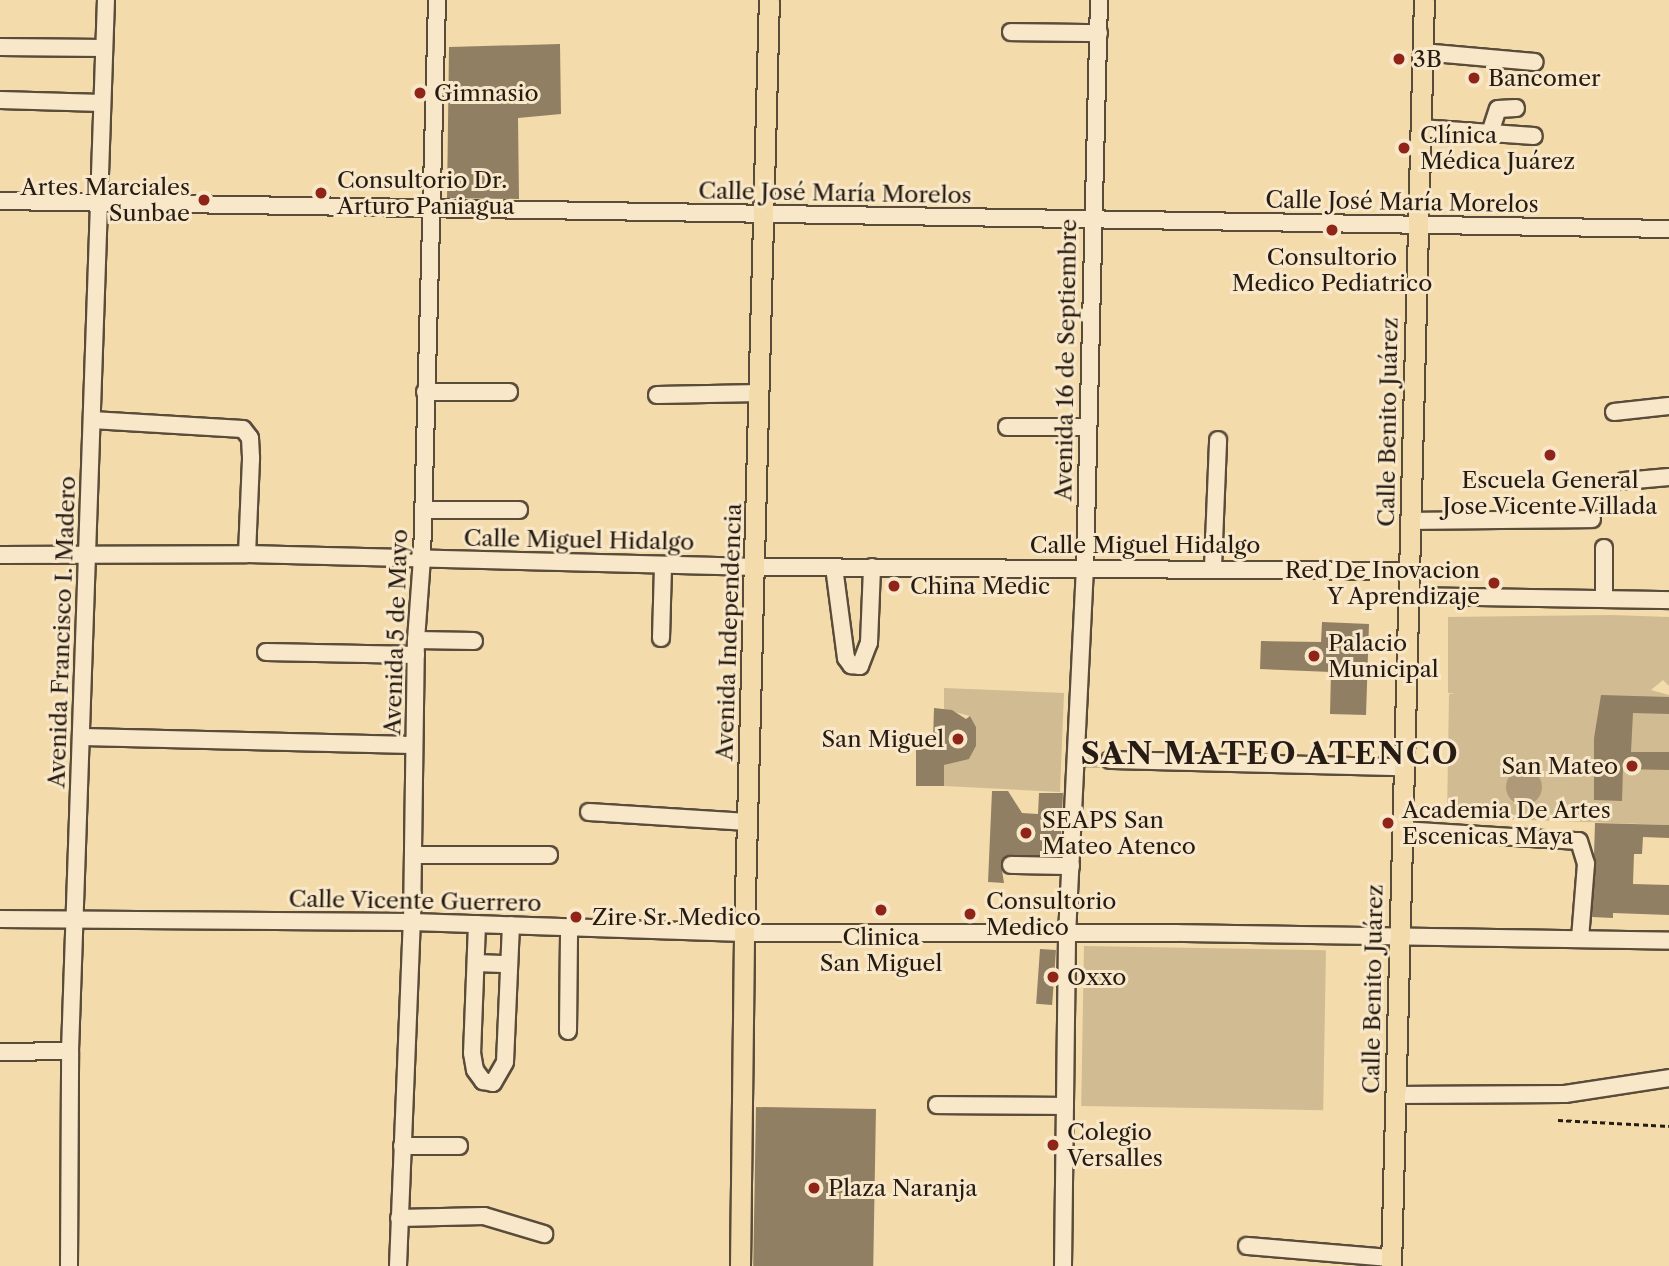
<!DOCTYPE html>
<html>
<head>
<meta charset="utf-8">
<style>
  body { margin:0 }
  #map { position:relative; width:1669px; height:1266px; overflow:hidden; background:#f4dbac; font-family:"Libre Caslon Text",serif }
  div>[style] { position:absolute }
  .green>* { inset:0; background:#d1bb92; transform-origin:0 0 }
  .water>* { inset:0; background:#ae9a78 }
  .round { border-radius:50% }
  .building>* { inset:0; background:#917f63; transform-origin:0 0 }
  .minor-tunnel>* { height:16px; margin-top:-8px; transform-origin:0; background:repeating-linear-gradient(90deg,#cbb58e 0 16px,transparent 0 24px) }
  .path>* { height:2.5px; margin-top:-1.25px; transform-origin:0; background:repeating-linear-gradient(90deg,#261c14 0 5px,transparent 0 8.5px) }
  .roads { filter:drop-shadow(2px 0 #5a4c3a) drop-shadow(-2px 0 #5a4c3a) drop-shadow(0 2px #5a4c3a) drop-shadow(0 -2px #5a4c3a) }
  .minor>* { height:16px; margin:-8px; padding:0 8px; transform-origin:8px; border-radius:8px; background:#f8e8c9 }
  .major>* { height:19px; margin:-9.5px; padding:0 9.5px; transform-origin:9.5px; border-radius:9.5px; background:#f4dbac }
  .dots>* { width:19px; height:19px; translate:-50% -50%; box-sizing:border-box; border:4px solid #f8e8c9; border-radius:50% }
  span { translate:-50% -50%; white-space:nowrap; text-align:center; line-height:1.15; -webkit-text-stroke:6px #f8e8c9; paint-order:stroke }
  .poi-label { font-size:23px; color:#261c14 }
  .left { translate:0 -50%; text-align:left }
  .right { translate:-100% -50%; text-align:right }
  .street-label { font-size:23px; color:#261c14 }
  .district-label { font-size:30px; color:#261c14; font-weight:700; letter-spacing:2px }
</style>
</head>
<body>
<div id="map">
  <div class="green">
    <div style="clip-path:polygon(1612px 615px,1669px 617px,1669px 686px,1663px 680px,1651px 690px,1669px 695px,1669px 825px,1447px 817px,1449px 694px,1455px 693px,1448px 693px,1448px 617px)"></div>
    <div style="clip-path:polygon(944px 688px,1064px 693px,1060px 792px,944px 786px,944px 765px,965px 756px,969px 759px,976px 746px,976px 727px,970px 716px,944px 709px)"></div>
    <div style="left:1084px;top:946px;width:242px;height:160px;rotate:1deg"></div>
  </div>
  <div class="water">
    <div class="round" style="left:1506px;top:769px;width:36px;height:36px"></div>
  </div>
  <div class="building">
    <div style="clip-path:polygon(560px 44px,561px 114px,518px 118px,519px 199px,447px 198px,449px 47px)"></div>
    <div style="clip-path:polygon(1322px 622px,1369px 624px,1366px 715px,1330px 714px,1331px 672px,1260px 669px,1261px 641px,1321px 642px)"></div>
    <div style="clip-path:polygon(1601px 695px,1669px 697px,1669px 714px,1633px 713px,1631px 752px,1669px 752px,1669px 770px,1623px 769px,1622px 801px,1594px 800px,1594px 738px)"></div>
    <div style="clip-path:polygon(934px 708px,952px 710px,966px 719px,970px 716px,976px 727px,976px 746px,969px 759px,944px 765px,944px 786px,916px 786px,916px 740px,933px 740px)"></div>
    <div style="clip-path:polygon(992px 791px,1008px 791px,1022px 813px,1038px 814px,1039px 793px,1063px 793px,1060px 855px,1007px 856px,1001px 864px,1004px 883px,988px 882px)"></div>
    <div style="clip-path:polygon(1595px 823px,1669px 825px,1669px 838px,1643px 837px,1642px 854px,1634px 854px,1633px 884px,1669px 885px,1669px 915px,1613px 913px,1613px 918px,1592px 917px)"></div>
    <div style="left:1040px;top:949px;width:16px;height:55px;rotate:4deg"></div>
    <div style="left:756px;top:1107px;width:120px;height:159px;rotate:1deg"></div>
  </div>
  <div class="minor-tunnel">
    <div style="left:1084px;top:760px;width:26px"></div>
  </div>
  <div class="path">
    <div style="left:1558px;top:1120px;width:111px;rotate:3.1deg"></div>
  </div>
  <div class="roads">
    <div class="minor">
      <div style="left:1011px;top:32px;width:88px;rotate:0.7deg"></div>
      <div style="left:0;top:47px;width:104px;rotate:0.6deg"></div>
      <div style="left:1422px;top:52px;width:113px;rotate:5.1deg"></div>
      <div style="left:0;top:100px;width:102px;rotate:1.7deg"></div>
      <div style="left:1420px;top:128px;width:114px;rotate:4deg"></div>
      <div style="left:1490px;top:133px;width:25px;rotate:-72deg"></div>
      <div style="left:1498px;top:109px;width:18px;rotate:-3deg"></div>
      <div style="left:0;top:201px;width:1669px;rotate:0.96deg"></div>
      <div style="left:425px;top:392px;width:84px"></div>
      <div style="left:657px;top:395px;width:103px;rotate:-1.1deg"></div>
      <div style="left:1614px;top:412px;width:55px;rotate:-6.2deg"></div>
      <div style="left:92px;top:420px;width:151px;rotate:3.4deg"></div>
      <div style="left:243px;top:429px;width:11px;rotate:52deg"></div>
      <div style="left:250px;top:438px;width:21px;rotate:87deg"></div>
      <div style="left:251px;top:459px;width:95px;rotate:92.4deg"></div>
      <div style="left:1007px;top:427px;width:80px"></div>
      <div style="left:1624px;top:481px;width:45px;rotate:-5.1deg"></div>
      <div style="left:423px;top:510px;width:96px"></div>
      <div style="left:1410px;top:521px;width:182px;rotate:-0.6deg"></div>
      <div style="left:1604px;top:548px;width:51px;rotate:90deg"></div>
      <div style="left:0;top:555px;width:247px;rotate:-0.2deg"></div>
      <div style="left:247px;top:554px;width:510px;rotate:1.46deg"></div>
      <div style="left:757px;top:567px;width:652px;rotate:0.35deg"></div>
      <div style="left:834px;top:567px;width:92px;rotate:82.5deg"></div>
      <div style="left:846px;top:658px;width:9px;rotate:54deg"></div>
      <div style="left:851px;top:665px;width:9px;rotate:6deg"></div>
      <div style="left:860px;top:666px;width:25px;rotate:-69deg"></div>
      <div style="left:869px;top:643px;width:76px;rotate:-87.7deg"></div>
      <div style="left:1213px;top:567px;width:127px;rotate:-87.7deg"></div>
      <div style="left:1409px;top:596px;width:260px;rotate:0.9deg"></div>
      <div style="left:661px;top:638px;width:73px;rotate:-88.4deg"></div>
      <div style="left:416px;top:640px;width:58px;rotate:1deg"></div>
      <div style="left:266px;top:652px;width:150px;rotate:1.1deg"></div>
      <div style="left:81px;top:737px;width:333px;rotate:1.4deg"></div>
      <div style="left:1110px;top:760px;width:294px;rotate:1.4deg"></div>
      <div style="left:589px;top:812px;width:159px;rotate:3.6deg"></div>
      <div style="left:1402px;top:830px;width:177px;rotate:3.6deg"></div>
      <div style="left:1579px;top:841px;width:24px;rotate:73deg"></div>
      <div style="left:1586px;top:864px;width:74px;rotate:94.6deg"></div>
      <div style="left:413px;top:855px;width:136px"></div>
      <div style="left:1011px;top:865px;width:60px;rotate:1deg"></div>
      <div style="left:0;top:919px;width:412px;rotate:0.4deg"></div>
      <div style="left:412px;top:922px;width:332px;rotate:1.9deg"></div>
      <div style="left:744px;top:933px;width:433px"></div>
      <div style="left:1177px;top:933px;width:492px;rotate:0.9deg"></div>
      <div style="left:477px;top:924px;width:129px;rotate:92.2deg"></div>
      <div style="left:472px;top:1053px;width:17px;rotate:80deg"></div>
      <div style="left:475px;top:1070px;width:14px;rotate:54deg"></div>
      <div style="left:483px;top:1081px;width:10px;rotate:11deg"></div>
      <div style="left:493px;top:1083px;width:24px;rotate:-60deg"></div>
      <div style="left:505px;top:1062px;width:137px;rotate:-87.5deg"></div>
      <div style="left:476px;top:963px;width:33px;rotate:2deg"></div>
      <div style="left:568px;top:1031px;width:104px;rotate:-89.4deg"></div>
      <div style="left:0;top:1052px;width:70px;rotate:-0.8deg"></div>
      <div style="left:1395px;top:1095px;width:170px;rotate:-0.3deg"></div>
      <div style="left:1565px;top:1094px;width:105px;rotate:-8.7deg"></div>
      <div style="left:937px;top:1105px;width:128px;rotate:0.4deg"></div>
      <div style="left:402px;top:1146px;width:57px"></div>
      <div style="left:399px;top:1218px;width:85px;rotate:-1.3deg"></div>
      <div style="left:484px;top:1216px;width:63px;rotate:16.7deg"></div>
      <div style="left:1247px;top:1246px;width:144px;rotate:4.8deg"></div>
      <div style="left:69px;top:1266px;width:215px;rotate:-89.7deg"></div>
      <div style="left:70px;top:1051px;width:1052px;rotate:-88.04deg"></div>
      <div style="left:398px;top:1266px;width:344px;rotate:-87.7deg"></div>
      <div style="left:412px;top:922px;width:282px;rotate:-89.2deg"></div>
      <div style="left:416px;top:640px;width:81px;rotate:-85.8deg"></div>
      <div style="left:422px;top:559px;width:559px;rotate:-88.46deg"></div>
      <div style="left:1063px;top:1266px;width:331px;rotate:-89.3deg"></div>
      <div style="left:1067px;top:935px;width:367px;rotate:-87.2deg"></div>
      <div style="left:1085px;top:568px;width:568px;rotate:-88.59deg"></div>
    </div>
    <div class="major">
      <div style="left:740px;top:1266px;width:333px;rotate:-89.3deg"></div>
      <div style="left:744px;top:933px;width:933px;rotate:-88.47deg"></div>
      <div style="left:1391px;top:1266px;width:1266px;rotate:-88.51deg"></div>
    </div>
  </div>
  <div class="dots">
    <div style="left:1399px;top:59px;background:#8f2418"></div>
    <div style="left:1474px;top:78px;background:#8f2418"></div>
    <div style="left:420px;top:93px;background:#8f2418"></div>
    <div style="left:1404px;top:148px;background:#8f2418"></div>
    <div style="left:321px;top:193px;background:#8f2418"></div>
    <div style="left:204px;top:200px;background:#8f2418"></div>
    <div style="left:1332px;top:230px;background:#8f2418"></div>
    <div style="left:1550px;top:455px;background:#8f2418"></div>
    <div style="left:1494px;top:583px;background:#8f2418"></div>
    <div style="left:894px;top:586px;background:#8f2418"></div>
    <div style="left:1314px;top:656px;background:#8f2418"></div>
    <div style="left:958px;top:739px;background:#8f2418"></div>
    <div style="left:1632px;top:766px;background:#8f2418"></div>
    <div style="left:1388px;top:823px;background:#8f2418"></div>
    <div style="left:1026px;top:833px;background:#8f2418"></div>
    <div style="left:881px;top:910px;background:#8f2418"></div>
    <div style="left:970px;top:914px;background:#8f2418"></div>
    <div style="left:576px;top:917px;background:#8f2418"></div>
    <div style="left:1053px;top:977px;background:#8f2418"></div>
    <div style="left:1053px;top:1145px;background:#8f2418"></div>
    <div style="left:814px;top:1188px;background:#8f2418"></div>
  </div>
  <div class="poi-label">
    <span class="left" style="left:1413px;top:59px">3B</span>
    <span class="left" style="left:1488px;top:78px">Bancomer</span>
    <span class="left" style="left:434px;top:93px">Gimnasio</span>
    <span class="left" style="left:1420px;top:148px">Clínica<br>Médica Juárez</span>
    <span class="left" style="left:337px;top:193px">Consultorio Dr.<br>Arturo Paniagua</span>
    <span class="right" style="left:190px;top:200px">Artes Marciales<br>Sunbae</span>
    <span style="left:1332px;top:270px">Consultorio<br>Medico Pediatrico</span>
    <span style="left:1550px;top:493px">Escuela General<br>Jose Vicente Villada</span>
    <span class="right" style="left:1480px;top:583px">Red De Inovacion<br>Y Aprendizaje</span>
    <span class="left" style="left:910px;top:586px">China Medic</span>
    <span class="left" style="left:1328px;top:656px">Palacio<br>Municipal</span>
    <span class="right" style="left:944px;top:739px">San Miguel</span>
    <span class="right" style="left:1618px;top:766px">San Mateo</span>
    <span class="left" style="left:1402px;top:823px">Academia De Artes<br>Escenicas Maya</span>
    <span class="left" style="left:1042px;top:833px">SEAPS San<br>Mateo Atenco</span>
    <span class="left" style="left:986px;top:914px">Consultorio<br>Medico</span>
    <span class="left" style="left:592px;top:917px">Zire Sr. Medico</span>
    <span style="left:881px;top:950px">Clinica<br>San Miguel</span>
    <span class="left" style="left:1067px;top:977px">Oxxo</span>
    <span class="left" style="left:1067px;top:1145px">Colegio<br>Versalles</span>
    <span class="left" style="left:828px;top:1188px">Plaza Naranja</span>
  </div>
  <div class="street-label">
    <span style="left:835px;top:193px;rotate:1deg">Calle José María Morelos</span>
    <span style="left:1402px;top:202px;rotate:1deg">Calle José María Morelos</span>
    <span style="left:1066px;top:360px;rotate:-89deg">Avenida 16 de Septiembre</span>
    <span style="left:1388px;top:422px;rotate:-89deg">Calle Benito Juárez</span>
    <span style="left:579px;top:540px;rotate:1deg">Calle Miguel Hidalgo</span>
    <span style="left:1145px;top:545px">Calle Miguel Hidalgo</span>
    <span style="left:62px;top:632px;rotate:-88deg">Avenida Francisco I. Madero</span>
    <span style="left:396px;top:632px;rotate:-88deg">Avenida 5 de Mayo</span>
    <span style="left:729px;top:632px;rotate:-88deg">Avenida Independencia</span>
    <span style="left:415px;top:901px;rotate:1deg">Calle Vicente Guerrero</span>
    <span style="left:1373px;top:989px;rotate:-89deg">Calle Benito Juárez</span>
  </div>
  <div class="district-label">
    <span style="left:1270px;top:754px">SAN MATEO ATENCO</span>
  </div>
</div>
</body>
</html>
